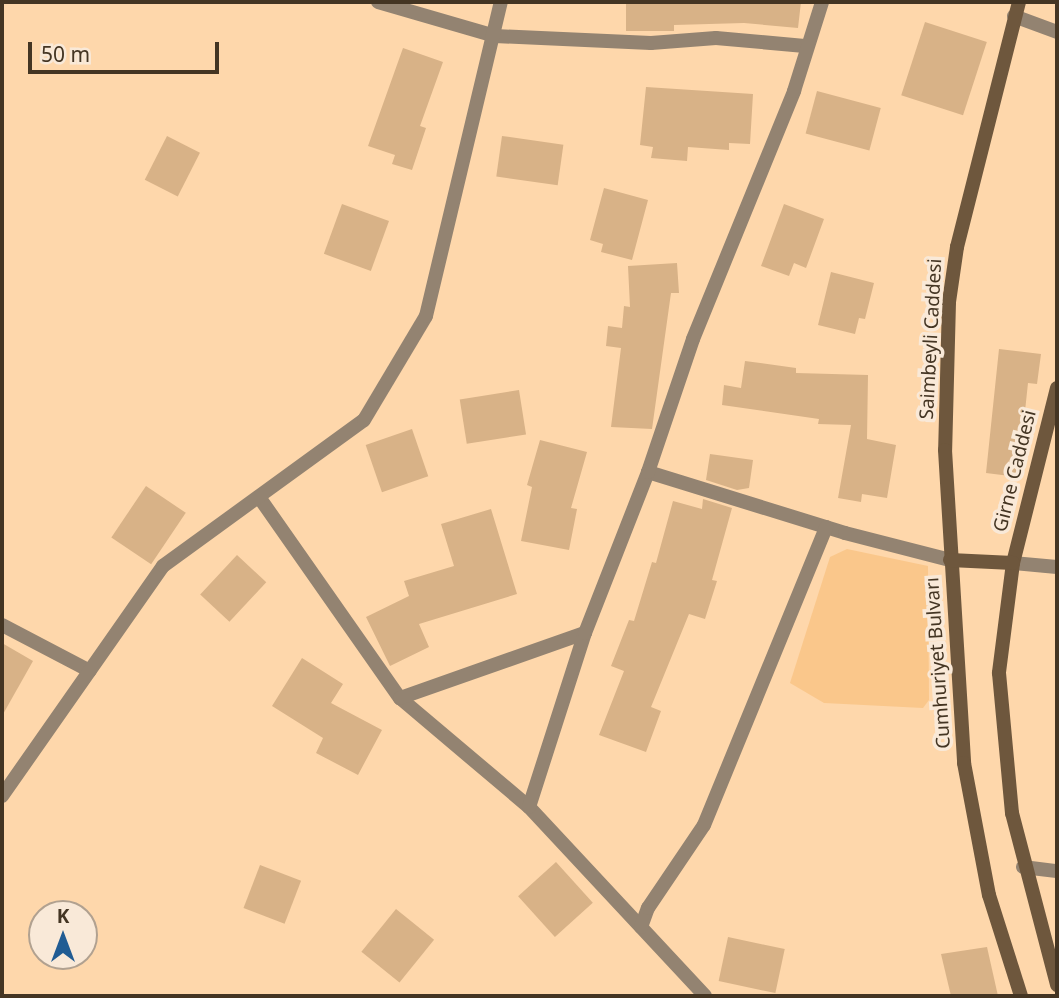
<!DOCTYPE html>
<html>
<head>
<meta charset="utf-8">
<style>
  body { margin:0 }
  #map { position:relative; width:1059px; height:998px; overflow:hidden; background:#fed7ab; font-family:"Noto Sans",sans-serif }
  div>[style] { position:absolute }
  .green>* { inset:0; background:#fac78b }
  .building>* { inset:0; background:#d8b287; transform-origin:0 0 }
  .street>* { height:14px; margin:-7px; padding:0 7px; transform-origin:7px; border-radius:7px; background:#938371 }
  .secondary>* { height:14px; margin:-7px; padding:0 7px; transform-origin:7px; border-radius:7px; background:#6e573d }
  span { translate:-50% -50%; white-space:nowrap; text-align:center; line-height:1.15; -webkit-text-stroke:7px #f9e9d8; paint-order:stroke }
  .street-label { font-size:19px; color:#443523 }
  .frame { position:absolute; inset:0; border:4px solid #443523; pointer-events:none }
  .north { position:absolute; left:28px; top:900px; width:70px; height:70px; box-sizing:border-box; background:#f9e9d8; border:2px solid #b1a190; border-radius:50%; rotate:0deg; font-size:19px; font-weight:700; line-height:28px; text-align:center; color:#443523 }
  .north::after { content:''; display:block; margin:auto; width:24px; height:32px; background:#215c93; clip-path:polygon(50% 0,100% 100%,50% 72%,0 100%) }
  .scale { position:absolute; left:28px; top:42px; width:191px; height:32px; box-sizing:border-box; border:4px solid #443523; border-top:0; padding-left:9px; font-size:21px; line-height:24px; white-space:nowrap; color:#443523; -webkit-text-stroke:5px #f9e9d8; paint-order:stroke }
</style>
</head>
<body>
<div id="map">
  <div class="green">
    <div style="clip-path:polygon(847px 549px,928px 566px,929px 700px,923px 708px,824px 703px,790px 683px,830px 557px)"></div>
  </div>
  <div class="building">
    <div style="clip-path:polygon(626px 2px,801px 2px,798px 28px,744px 23px,674px 25px,674px 31px,626px 31px)"></div>
    <div style="left:925px;top:22px;width:65px;height:77px;rotate:18deg"></div>
    <div style="clip-path:polygon(403px 48px,443px 62px,420px 126px,426px 128px,412px 170px,392px 164px,395px 155px,368px 146px)"></div>
    <div style="clip-path:polygon(646px 87px,753px 94px,750px 144px,729px 143px,729px 150px,688px 147px,687px 161px,651px 158px,653px 147px,640px 145px)"></div>
    <div style="left:817px;top:91px;width:66px;height:44px;rotate:15deg"></div>
    <div style="left:167px;top:136px;width:37px;height:49px;rotate:27deg"></div>
    <div style="left:502px;top:136px;width:62px;height:41px;rotate:8deg"></div>
    <div style="clip-path:polygon(604px 188px,648px 200px,632px 260px,601px 252px,603px 244px,590px 240px)"></div>
    <div style="left:342px;top:204px;width:50px;height:53px;rotate:20deg"></div>
    <div style="clip-path:polygon(784px 204px,824px 219px,806px 268px,794px 263px,789px 276px,761px 266px)"></div>
    <div style="clip-path:polygon(677px 263px,679px 293px,671px 293px,652px 429px,611px 427px,621px 348px,606px 346px,608px 326px,622px 328px,624px 306px,630px 307px,628px 266px)"></div>
    <div style="clip-path:polygon(831px 272px,874px 283px,865px 319px,859px 318px,855px 334px,818px 325px)"></div>
    <div style="clip-path:polygon(999px 349px,1041px 354px,1037px 384px,1028px 383px,1018px 477px,986px 473px)"></div>
    <div style="clip-path:polygon(745px 361px,796px 368px,796px 373px,868px 375px,867px 439px,896px 445px,887px 498px,862px 494px,861px 502px,838px 498px,851px 425px,818px 424px,819px 419px,722px 405px,724px 385px,741px 388px)"></div>
    <div style="left:519px;top:390px;width:45px;height:60px;rotate:81deg"></div>
    <div style="left:412px;top:429px;width:50px;height:49px;rotate:71deg"></div>
    <div style="clip-path:polygon(540px 440px,587px 452px,571px 508px,577px 509px,569px 550px,521px 541px,532px 487px,527px 485px)"></div>
    <div style="clip-path:polygon(710px 454px,753px 460px,749px 488px,737px 490px,706px 480px)"></div>
    <div style="left:146px;top:486px;width:48px;height:62px;rotate:34deg"></div>
    <div style="clip-path:polygon(703px 499px,732px 508px,712px 580px,717px 581px,705px 619px,689px 614px,651px 707px,661px 711px,646px 752px,599px 735px,624px 671px,611px 666px,629px 620px,634px 621px,652px 562px,656px 563px,673px 501px,702px 509px)"></div>
    <div style="clip-path:polygon(491px 509px,517px 594px,419px 624px,429px 647px,390px 666px,366px 617px,409px 596px,404px 581px,454px 566px,441px 524px)"></div>
    <div style="left:237px;top:555px;width:40px;height:54px;rotate:43deg"></div>
    <div style="clip-path:polygon(2px 643px,33px 661px,2px 716px)"></div>
    <div style="clip-path:polygon(302px 658px,343px 684px,331px 703px,382px 730px,358px 775px,316px 753px,323px 738px,272px 706px)"></div>
    <div style="left:556px;top:862px;width:55px;height:51px;rotate:48deg"></div>
    <div style="left:260px;top:865px;width:44px;height:46px;rotate:21deg"></div>
    <div style="left:396px;top:909px;width:49px;height:55px;rotate:39deg"></div>
    <div style="left:728px;top:937px;width:58px;height:45px;rotate:12deg"></div>
    <div style="clip-path:polygon(987px 947px,998px 996px,951px 996px,941px 954px)"></div>
  </div>
  <div class="street">
    <div style="left:378px;top:2px;width:122px;rotate:16.2deg"></div>
    <div style="left:495px;top:36px;width:156px;rotate:2.6deg"></div>
    <div style="left:651px;top:43px;width:65px;rotate:-4.4deg"></div>
    <div style="left:716px;top:38px;width:89px;rotate:5.1deg"></div>
    <div style="left:1014px;top:16px;width:46px;rotate:20.4deg"></div>
    <div style="left:648px;top:472px;width:206px;rotate:17.2deg"></div>
    <div style="left:845px;top:533px;width:108px;rotate:14.4deg"></div>
    <div style="left:259px;top:497px;width:246px;rotate:55deg"></div>
    <div style="left:400px;top:698px;width:169px;rotate:40.2deg"></div>
    <div style="left:529px;top:807px;width:258px;rotate:47deg"></div>
    <div style="left:1013px;top:563px;width:44px;rotate:5.2deg"></div>
    <div style="left:2px;top:625px;width:99px;rotate:27.6deg"></div>
    <div style="left:400px;top:698px;width:196px;rotate:-19.4deg"></div>
    <div style="left:2px;top:796px;width:281px;rotate:-55deg"></div>
    <div style="left:163px;top:566px;width:248px;rotate:-36deg"></div>
    <div style="left:364px;top:420px;width:121px;rotate:-59.2deg"></div>
    <div style="left:426px;top:316px;width:323px;rotate:-76.6deg"></div>
    <div style="left:529px;top:807px;width:183px;rotate:-72.2deg"></div>
    <div style="left:585px;top:633px;width:173px;rotate:-68.6deg"></div>
    <div style="left:648px;top:472px;width:140px;rotate:-71.3deg"></div>
    <div style="left:693px;top:339px;width:268px;rotate:-67.8deg"></div>
    <div style="left:794px;top:91px;width:93px;rotate:-72.5deg"></div>
    <div style="left:1023px;top:867px;width:34px;rotate:7deg"></div>
    <div style="left:641px;top:927px;width:20px;rotate:-70deg"></div>
    <div style="left:648px;top:908px;width:100px;rotate:-56deg"></div>
    <div style="left:704px;top:825px;width:322px;rotate:-67.7deg"></div>
  </div>
  <div class="secondary">
    <div style="left:1019px;top:2px;width:253px;rotate:104.2deg"></div>
    <div style="left:957px;top:247px;width:56px;rotate:98.3deg"></div>
    <div style="left:949px;top:302px;width:148px;rotate:91.5deg"></div>
    <div style="left:945px;top:450px;width:314px;rotate:86.5deg"></div>
    <div style="left:964px;top:763px;width:134px;rotate:79.3deg"></div>
    <div style="left:989px;top:895px;width:106px;rotate:72.4deg"></div>
    <div style="left:1057px;top:388px;width:180px;rotate:104.1deg"></div>
    <div style="left:1013px;top:563px;width:111px;rotate:97.3deg"></div>
    <div style="left:999px;top:673px;width:141px;rotate:84.7deg"></div>
    <div style="left:1012px;top:813px;width:178px;rotate:75.3deg"></div>
    <div style="left:950px;top:560px;width:63px;rotate:2.7deg"></div>
  </div>
  <div class="street-label">
    <span style="left:931px;top:339px;rotate:-87deg">Saimbeyli Caddesi</span>
    <span style="left:1015px;top:471px;rotate:-76deg">Girne Caddesi</span>
    <span style="left:938px;top:663px;rotate:-94deg">Cumhuriyet Bulvarı</span>
  </div>
  <div class="frame"></div>
  <div class="north">K</div>
  <div class="scale">50 m</div>
</div>
</body>
</html>
